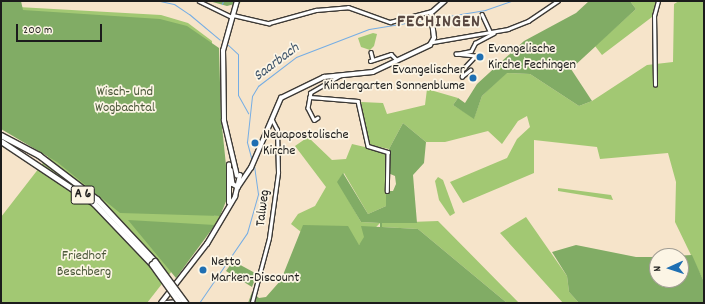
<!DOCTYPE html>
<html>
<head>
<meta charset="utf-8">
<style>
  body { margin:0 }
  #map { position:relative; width:705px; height:304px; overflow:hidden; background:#f6e4ca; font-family:Dekko,sans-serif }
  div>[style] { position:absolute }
  .green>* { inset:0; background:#a2c873 }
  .forest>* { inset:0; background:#81ac65 }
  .stream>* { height:1px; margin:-0.5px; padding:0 0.5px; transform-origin:0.5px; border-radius:0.5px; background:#75ade4 }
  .roads { filter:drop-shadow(1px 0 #3d3a36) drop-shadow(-1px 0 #3d3a36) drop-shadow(0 1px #3d3a36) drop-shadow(0 -1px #3d3a36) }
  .minor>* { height:2.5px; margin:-1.25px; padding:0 1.25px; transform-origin:1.25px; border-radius:1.25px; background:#fff }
  .secondary>* { height:3.5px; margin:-1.75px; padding:0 1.75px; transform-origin:1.75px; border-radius:1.75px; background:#fff }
  .motorway>* { height:4.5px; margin:-2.25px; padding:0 2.25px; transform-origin:2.25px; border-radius:2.25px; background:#fff }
  .bridges { filter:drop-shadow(1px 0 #3d3a36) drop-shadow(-1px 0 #3d3a36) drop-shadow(0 1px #3d3a36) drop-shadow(0 -1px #3d3a36) }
  .motorway-bridge>* { height:4.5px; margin:-2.25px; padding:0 2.25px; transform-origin:2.25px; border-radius:2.25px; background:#fff }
  .dots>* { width:11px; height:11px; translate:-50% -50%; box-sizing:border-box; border:2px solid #fcf5e5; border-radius:50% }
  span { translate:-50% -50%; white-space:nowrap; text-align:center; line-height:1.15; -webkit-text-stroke:3.5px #fcf5e5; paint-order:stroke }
  .shield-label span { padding:1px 3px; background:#fcf5e5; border:1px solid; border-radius:3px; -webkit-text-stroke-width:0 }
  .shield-label { font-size:13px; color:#1c1c1c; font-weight:700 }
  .poi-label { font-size:14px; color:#1c1c1c }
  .left { translate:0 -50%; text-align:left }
  .right { translate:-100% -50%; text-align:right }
  .park-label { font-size:14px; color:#4b583a }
  .street-label { font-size:14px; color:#1c1c1c }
  .water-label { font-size:15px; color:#40566c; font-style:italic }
  .district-label { font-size:18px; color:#5a4942; font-weight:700; letter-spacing:1px }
  .frame { position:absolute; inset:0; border:2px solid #1c1c1c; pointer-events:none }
  .north { position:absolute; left:649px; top:248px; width:40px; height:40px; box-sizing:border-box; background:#fcf5e5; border:1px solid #a29e95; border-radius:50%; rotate:267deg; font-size:11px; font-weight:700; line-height:16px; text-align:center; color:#1c1c1c }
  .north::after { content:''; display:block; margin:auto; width:14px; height:18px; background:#1f6fb2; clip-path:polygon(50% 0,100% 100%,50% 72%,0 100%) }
  .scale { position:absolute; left:16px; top:24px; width:86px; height:18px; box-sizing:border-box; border:2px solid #1c1c1c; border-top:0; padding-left:5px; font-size:12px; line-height:14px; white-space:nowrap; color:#1c1c1c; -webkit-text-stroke:3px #fcf5e5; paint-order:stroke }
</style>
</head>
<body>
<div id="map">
  <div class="green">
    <div style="clip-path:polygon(1px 1px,18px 7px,161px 15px,188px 23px,212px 41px,214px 216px,220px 216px,215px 225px,208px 225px,147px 303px,1px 303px,1px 217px,53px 150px)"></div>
    <div style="clip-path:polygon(630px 1px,656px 1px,652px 17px,602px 55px,595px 46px,636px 9px)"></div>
    <div style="clip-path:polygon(679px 1px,704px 1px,704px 282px,675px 222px,676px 182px,668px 153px,600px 159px,597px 147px,534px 140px,534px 173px,463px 203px,450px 182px,507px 158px,517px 139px,530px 127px,527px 116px,518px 121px,502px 144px,488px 131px,445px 142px,426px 142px,403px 123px,389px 149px,369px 145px,361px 102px,383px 103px,387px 114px,425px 105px,427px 89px,458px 98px,453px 105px,474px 118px,482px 96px,506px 73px,530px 74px,579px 106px,592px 101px,647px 65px,673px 62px,674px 4px)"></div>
    <div style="clip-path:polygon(373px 33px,377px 34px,374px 46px,370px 50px,361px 47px,358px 38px)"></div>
    <div style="clip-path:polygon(308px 137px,332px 160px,346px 159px,352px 144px,386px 152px,386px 206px,368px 214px,344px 173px,338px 182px,361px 222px,380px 223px,359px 245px,301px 232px,291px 224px,298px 214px,315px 206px,326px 187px,295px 146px)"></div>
    <div style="clip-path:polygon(438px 177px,443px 180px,455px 213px,450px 216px,439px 200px,435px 181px)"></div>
    <div style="clip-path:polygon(558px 188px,611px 195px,613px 200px,558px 191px)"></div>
    <div style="clip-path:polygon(526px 217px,567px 276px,569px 292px,579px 303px,563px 303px,500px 233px)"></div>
    <div style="clip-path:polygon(438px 221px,519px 303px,507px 303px,418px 229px,382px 227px,382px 223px)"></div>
  </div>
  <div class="forest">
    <div style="clip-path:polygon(1px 1px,21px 1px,23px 10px,160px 19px,187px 26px,219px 48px,221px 117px,229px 194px,220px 216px,120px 213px,57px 162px,1px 129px)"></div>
    <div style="clip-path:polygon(209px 1px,245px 1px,227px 6px)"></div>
    <div style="clip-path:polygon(589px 1px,630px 1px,636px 9px,571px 69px,592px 101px,579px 106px,530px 74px,507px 73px,482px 96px,474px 119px,453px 105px,458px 98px,465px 103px,477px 84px,524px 41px,576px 13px)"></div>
    <div style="clip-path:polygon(403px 123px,426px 142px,424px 163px,413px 175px,417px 223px,382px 223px,382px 227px,418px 229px,507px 303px,248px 303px,252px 292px,259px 298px,266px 297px,281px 280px,303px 225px,348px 226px,359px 245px,364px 237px,361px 226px,380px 227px,380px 223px,361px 222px,337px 182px,343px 173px,368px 214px,386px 206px,386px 191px,393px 191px,396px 184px,395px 176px,388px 173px,389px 149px)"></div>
    <div style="clip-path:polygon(128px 220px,215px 225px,176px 278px)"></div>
    <div style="clip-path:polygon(576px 245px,636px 257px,657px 257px,657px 280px,681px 280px,681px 256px,672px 256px,692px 255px,704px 282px,704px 303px,579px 303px,569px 292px,567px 276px,552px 252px)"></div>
    <div style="clip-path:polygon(233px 261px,257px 274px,252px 287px,226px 271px)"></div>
  </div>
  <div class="stream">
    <div style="left:160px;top:1px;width:14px;rotate:12deg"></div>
    <div style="left:174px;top:4px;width:18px;rotate:34deg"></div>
    <div style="left:189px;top:14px;width:40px;rotate:40deg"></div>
    <div style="left:222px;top:4px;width:3px;rotate:-72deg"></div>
    <div style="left:226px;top:43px;width:16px;rotate:43deg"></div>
    <div style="left:238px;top:54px;width:41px;rotate:90deg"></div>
    <div style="left:238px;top:95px;width:21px;rotate:61deg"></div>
    <div style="left:704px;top:103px;width:25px;rotate:90deg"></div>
    <div style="left:252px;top:161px;width:20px;rotate:-105deg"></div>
    <div style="left:247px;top:142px;width:46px;rotate:-83.8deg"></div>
    <div style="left:252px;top:96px;width:12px;rotate:-59deg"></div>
    <div style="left:258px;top:86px;width:48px;rotate:-37.3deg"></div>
    <div style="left:296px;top:57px;width:78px;rotate:-21deg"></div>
    <div style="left:369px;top:29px;width:118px;rotate:-9.3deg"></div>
    <div style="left:485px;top:10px;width:28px;rotate:-19deg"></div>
    <div style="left:199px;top:303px;width:85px;rotate:-55.6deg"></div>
    <div style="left:247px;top:233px;width:41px;rotate:-74.2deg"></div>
    <div style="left:258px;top:194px;width:30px;rotate:-98deg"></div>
  </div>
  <div class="roads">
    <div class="minor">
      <div style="left:199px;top:1px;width:37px;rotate:26deg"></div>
      <div style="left:482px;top:14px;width:21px;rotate:65deg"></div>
      <div style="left:233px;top:15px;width:37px;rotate:13deg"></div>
      <div style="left:269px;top:23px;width:49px;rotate:-15.5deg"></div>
      <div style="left:316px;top:10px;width:32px;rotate:-5deg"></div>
      <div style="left:348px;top:7px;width:45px;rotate:19.7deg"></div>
      <div style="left:390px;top:22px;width:43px;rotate:-14.7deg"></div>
      <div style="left:433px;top:42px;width:76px;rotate:-9.8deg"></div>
      <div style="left:508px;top:29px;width:22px;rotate:-22deg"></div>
      <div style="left:528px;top:21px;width:36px;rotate:-34deg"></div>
      <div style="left:371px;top:52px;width:8px;rotate:76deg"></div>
      <div style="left:370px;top:61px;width:22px;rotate:-18deg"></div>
      <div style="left:391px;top:54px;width:7px;rotate:45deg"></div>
      <div style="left:471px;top:70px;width:11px;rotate:142deg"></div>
      <div style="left:462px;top:77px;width:7px;rotate:-90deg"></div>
      <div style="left:462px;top:70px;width:19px;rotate:-47deg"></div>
      <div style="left:475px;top:56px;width:19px;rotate:-174deg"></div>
      <div style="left:456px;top:54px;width:15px;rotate:-11deg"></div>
      <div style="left:471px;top:51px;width:9px;rotate:-63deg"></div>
      <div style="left:475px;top:43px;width:21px;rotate:-28deg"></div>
      <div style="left:340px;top:76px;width:34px;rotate:150deg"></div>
      <div style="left:311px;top:93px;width:4px;rotate:104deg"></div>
      <div style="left:310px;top:97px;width:48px;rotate:4.8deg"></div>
      <div style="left:358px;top:101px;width:46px;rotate:77.5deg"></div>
      <div style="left:368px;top:146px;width:21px;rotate:17deg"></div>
      <div style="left:388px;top:152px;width:39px;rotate:91deg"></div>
      <div style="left:655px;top:85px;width:69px;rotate:-90.8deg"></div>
      <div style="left:654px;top:16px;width:16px;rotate:-75deg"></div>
      <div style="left:310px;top:97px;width:11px;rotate:100deg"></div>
      <div style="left:308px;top:108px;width:13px;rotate:63deg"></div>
      <div style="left:314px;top:120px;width:4px;rotate:-34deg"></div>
      <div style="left:252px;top:302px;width:66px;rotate:-75.1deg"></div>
      <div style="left:269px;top:238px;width:66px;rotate:-82.1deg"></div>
      <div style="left:278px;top:173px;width:43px;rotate:-91.3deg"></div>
      <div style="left:277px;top:130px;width:11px;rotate:-117deg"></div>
    </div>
    <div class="secondary">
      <div style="left:231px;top:170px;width:14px;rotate:82deg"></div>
      <div style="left:233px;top:184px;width:6px;rotate:31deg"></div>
      <div style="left:237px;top:176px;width:57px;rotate:-103.3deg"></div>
      <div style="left:224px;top:121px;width:70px;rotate:-90.8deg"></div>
      <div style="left:223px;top:51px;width:52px;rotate:-74.4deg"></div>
      <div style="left:238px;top:187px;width:23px;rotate:-56deg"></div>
      <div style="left:251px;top:168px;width:76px;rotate:-66.8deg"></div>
      <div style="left:281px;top:98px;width:48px;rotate:-26deg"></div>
      <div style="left:324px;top:77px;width:49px;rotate:-5.8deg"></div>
      <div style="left:373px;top:72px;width:63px;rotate:-25.3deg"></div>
      <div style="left:430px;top:45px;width:8px;rotate:-60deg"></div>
      <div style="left:434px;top:38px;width:25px;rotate:-97deg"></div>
      <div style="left:431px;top:13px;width:18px;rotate:-41deg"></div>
      <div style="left:229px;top:203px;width:38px;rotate:-90deg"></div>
      <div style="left:161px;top:303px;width:75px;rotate:-52.1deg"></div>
      <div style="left:207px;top:244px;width:55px;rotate:-59.2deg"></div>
      <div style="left:235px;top:197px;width:22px;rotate:-77deg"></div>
    </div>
    <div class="motorway">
      <div style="left:1px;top:135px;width:43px;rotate:27.8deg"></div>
      <div style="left:39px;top:155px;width:73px;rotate:37.2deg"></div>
      <div style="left:97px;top:199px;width:85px;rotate:46.9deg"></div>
      <div style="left:1px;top:141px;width:112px;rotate:33.7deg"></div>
      <div style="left:94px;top:203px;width:84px;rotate:46.4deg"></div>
      <div style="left:166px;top:303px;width:14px;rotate:-4deg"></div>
    </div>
  </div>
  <div class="bridges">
    <div class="motorway-bridge">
      <div style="left:155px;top:261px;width:52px;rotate:53.6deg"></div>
      <div style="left:152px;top:264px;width:48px;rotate:54.3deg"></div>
    </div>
  </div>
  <div class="dots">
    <div style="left:480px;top:57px;background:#1f6fb2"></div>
    <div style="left:473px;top:78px;background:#1f6fb2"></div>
    <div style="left:255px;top:143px;background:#1f6fb2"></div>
    <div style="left:203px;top:270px;background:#1f6fb2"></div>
  </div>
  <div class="shield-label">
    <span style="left:83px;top:195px">A 6</span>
  </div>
  <div class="poi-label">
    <span class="left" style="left:488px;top:57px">Evangelische<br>Kirche Fechingen</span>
    <span class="right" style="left:465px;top:78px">Evangelischer<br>Kindergarten Sonnenblume</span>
    <span class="left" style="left:263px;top:143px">Neuapostolische<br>Kirche</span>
    <span class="left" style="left:211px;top:270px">Netto<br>Marken-Discount</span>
  </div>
  <div class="park-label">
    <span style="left:125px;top:100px">Wisch- Und<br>Wogbachtal</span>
    <span style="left:84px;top:264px">Friedhof<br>Beschberg</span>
  </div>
  <div class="street-label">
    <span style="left:263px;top:208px;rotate:-83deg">Talweg</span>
  </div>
  <div class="water-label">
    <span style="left:277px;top:63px;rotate:-37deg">Saarbach</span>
  </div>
  <div class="district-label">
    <span style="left:439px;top:23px">FECHINGEN</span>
  </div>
  <div class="frame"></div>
  <div class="north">N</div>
  <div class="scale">200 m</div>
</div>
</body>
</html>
